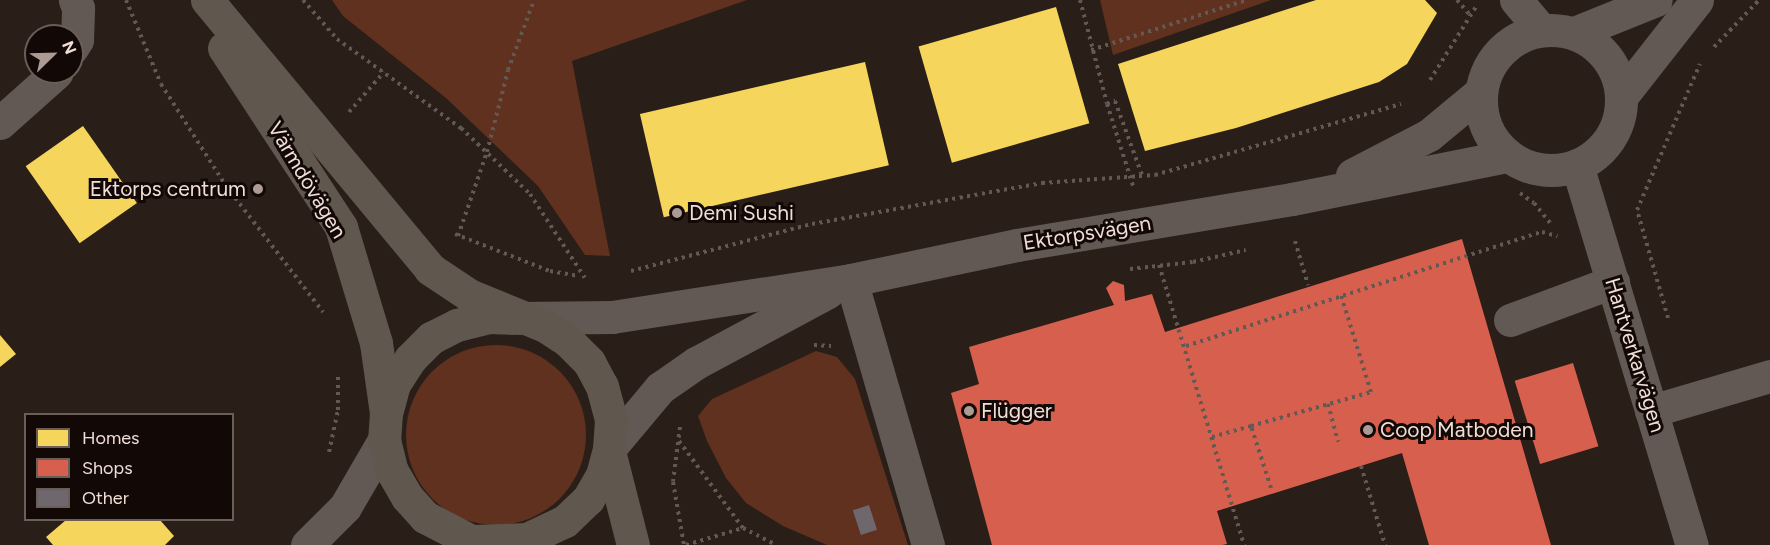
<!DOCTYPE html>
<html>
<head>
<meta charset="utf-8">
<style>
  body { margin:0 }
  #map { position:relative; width:1770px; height:545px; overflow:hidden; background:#2a1e18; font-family:Figtree,sans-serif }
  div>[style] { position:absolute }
  .green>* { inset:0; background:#5f311e }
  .round { border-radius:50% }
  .homes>* { inset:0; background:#f6d55c; transform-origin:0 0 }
  .shops>* { inset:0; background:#d6604d; transform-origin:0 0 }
  .building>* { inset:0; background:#6f676e; transform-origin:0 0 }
  .path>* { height:4px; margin-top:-2px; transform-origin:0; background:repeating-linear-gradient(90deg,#625954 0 3px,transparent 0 7.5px) }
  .minor>* { height:33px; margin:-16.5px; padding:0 16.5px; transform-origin:16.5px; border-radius:16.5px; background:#635954 }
  .minor>.ring { margin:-16.5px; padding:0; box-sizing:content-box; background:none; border:33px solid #635954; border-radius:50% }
  .major>* { height:33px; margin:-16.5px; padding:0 16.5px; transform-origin:16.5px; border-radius:16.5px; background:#60574f }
  .dots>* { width:16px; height:16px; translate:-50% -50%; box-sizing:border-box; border:3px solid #120805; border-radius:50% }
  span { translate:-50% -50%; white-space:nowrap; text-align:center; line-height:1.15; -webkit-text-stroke:6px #120805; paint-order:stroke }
  .street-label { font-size:21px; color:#f0ded7 }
  .poi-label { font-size:21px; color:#f0ded7 }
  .right { translate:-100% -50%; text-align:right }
  .left { translate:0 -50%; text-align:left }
  .legend { position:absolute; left:24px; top:413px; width:210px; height:108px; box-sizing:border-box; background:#120805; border:2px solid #6b5e59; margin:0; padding:8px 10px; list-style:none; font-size:18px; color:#f0ded7 }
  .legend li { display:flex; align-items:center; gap:12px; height:30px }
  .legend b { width:30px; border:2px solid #6b5e59 }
  .north { position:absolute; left:24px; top:24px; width:60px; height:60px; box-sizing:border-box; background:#120805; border:2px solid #6b5e59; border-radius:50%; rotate:67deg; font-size:16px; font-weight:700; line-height:24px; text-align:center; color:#f0ded7 }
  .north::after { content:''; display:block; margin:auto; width:21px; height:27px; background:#ab9b94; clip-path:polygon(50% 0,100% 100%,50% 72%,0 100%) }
</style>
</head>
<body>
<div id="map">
  <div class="green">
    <div style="clip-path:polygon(332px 0,747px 0,572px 61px,610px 256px,585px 255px,538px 186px,446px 98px,343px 16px)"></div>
    <div style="clip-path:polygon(1100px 0,1271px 0,1113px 55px)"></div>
    <div class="round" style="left:406px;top:345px;width:180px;height:180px"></div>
    <div style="clip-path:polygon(816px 351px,837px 357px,855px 379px,908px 545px,827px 545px,783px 526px,746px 503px,726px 478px,707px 441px,698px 416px,712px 399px)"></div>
  </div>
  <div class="homes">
    <div style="clip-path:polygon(1316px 0,1425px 0,1437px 13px,1407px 64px,1379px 82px,1236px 128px,1145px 151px,1118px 64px)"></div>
    <div style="left:1056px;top:7px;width:121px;height:143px;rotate:74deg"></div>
    <div style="left:865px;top:62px;width:106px;height:231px;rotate:77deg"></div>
    <div style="left:83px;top:126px;width:94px;height:70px;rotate:55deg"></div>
    <div style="clip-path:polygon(0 335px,16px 354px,0 367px)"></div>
    <div style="clip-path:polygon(66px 520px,160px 520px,174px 536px,165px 545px,53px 545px,46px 537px)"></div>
  </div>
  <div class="shops">
    <div style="clip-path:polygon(1462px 239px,1551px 545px,1429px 545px,1402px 453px,1217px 511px,1227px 544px,1222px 545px,992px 545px,951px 393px,979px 384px,969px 347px,1114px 305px,1106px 288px,1113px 281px,1124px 285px,1125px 301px,1152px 294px,1165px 332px)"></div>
    <div style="left:1573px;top:363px;width:87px;height:61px;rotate:73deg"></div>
  </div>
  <div class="building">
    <div style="left:869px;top:505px;width:26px;height:17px;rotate:72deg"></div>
  </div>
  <div class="path">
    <div style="left:126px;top:0;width:91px;rotate:67.4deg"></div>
    <div style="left:161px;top:84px;width:121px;rotate:57.5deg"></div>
    <div style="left:226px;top:186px;width:159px;rotate:52.4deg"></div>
    <div style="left:303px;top:0;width:52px;rotate:48.9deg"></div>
    <div style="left:337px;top:39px;width:153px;rotate:35.7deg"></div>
    <div style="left:461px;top:128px;width:95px;rotate:43.7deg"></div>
    <div style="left:530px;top:194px;width:100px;rotate:56.8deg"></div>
    <div style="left:1080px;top:0;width:107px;rotate:75.4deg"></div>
    <div style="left:1107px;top:104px;width:86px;rotate:72.4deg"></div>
    <div style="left:1457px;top:0;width:18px;rotate:49deg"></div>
    <div style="left:1714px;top:47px;width:65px;rotate:-46.2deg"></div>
    <div style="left:1091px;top:50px;width:164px;rotate:-17.8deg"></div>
    <div style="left:1430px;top:80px;width:89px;rotate:-57.9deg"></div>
    <div style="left:1107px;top:104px;width:9px;rotate:-21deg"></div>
    <div style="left:1115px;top:101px;width:79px;rotate:70deg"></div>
    <div style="left:349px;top:112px;width:53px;rotate:-48.8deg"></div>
    <div style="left:1520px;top:193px;width:17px;rotate:36deg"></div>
    <div style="left:1534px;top:203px;width:28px;rotate:51deg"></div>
    <div style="left:455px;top:234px;width:102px;rotate:21.3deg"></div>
    <div style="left:550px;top:271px;width:29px;rotate:10deg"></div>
    <div style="left:458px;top:236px;width:89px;rotate:-71deg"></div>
    <div style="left:487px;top:152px;width:85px;rotate:-75.6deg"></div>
    <div style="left:508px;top:70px;width:75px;rotate:-69.6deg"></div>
    <div style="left:1295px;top:241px;width:46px;rotate:73.5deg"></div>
    <div style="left:1159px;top:265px;width:293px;rotate:73.1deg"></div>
    <div style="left:1130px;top:269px;width:63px;rotate:-6.3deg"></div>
    <div style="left:1193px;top:262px;width:54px;rotate:-12.8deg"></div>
    <div style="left:631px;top:271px;width:187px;rotate:-14.6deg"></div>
    <div style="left:812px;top:224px;width:234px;rotate:-10.1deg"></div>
    <div style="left:1042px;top:183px;width:113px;rotate:-4deg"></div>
    <div style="left:1155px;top:175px;width:256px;rotate:-16.1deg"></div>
    <div style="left:1668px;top:318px;width:112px;rotate:-106deg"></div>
    <div style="left:1637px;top:210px;width:159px;rotate:-66.7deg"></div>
    <div style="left:814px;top:345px;width:17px;rotate:3deg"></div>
    <div style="left:1186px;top:346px;width:374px;rotate:-17.8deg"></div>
    <div style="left:1542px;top:232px;width:16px;rotate:15deg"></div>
    <div style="left:1328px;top:404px;width:39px;rotate:75deg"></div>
    <div style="left:680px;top:427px;width:55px;rotate:97.3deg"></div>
    <div style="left:673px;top:482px;width:64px;rotate:80.1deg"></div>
    <div style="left:1212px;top:437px;width:41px;rotate:-15.8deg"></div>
    <div style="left:679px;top:441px;width:108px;rotate:53.7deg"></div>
    <div style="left:743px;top:528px;width:37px;rotate:27deg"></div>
    <div style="left:329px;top:452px;width:43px;rotate:-77.9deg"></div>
    <div style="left:338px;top:410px;width:33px;rotate:-90deg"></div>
    <div style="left:1361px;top:466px;width:83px;rotate:73.1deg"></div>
    <div style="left:1271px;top:488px;width:65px;rotate:-107.9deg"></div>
    <div style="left:1251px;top:426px;width:125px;rotate:-15.8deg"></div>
    <div style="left:1371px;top:392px;width:102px;rotate:-107.2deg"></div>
    <div style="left:686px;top:545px;width:59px;rotate:-16.6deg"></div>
  </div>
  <div class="minor">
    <div style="left:1516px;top:0;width:38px;rotate:50deg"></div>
    <div class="ring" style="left:1481px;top:30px;width:107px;height:107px"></div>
    <div style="left:1574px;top:33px;width:88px;rotate:-21.9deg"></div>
    <div style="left:72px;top:48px;width:9px;rotate:-58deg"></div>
    <div style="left:77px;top:40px;width:32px;rotate:-88deg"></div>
    <div style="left:78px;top:8px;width:9px;rotate:-111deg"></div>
    <div style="left:1621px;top:97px;width:123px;rotate:-51.9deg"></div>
    <div style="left:0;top:123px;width:76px;rotate:-41.8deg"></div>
    <div style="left:1577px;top:165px;width:397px;rotate:73.2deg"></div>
    <div style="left:1352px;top:175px;width:87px;rotate:-27.5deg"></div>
    <div style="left:1429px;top:135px;width:67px;rotate:-39.6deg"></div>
    <div style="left:851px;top:280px;width:276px;rotate:73.8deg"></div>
    <div style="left:520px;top:318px;width:92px;rotate:-0.6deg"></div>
    <div style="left:612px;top:317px;width:242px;rotate:-8.8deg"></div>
    <div style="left:851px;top:280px;width:170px;rotate:-11.9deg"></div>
    <div style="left:1017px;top:245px;width:279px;rotate:-9.5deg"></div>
    <div style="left:1292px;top:199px;width:220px;rotate:-11.3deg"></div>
    <div style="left:1510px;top:320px;width:110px;rotate:-20.3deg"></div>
    <div style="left:1651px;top:411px;width:124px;rotate:-16.4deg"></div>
    <div style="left:609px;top:449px;width:80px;rotate:-50.1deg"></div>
    <div style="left:660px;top:388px;width:44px;rotate:-34.8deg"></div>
    <div style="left:696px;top:363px;width:150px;rotate:-28.3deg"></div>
    <div style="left:307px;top:545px;width:54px;rotate:-45deg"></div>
    <div style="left:345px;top:507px;width:78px;rotate:-59.8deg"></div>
  </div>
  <div class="major">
    <div style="left:207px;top:0;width:349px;rotate:50.3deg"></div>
    <div style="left:430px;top:269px;width:47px;rotate:33.7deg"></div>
    <div style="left:469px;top:295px;width:82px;rotate:22.2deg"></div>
    <div style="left:545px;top:326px;width:27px;rotate:33deg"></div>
    <div style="left:568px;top:341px;width:30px;rotate:45deg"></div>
    <div style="left:589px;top:362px;width:27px;rotate:62deg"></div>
    <div style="left:602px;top:386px;width:35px;rotate:75deg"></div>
    <div style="left:611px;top:420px;width:29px;rotate:94deg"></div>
    <div style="left:609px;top:449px;width:27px;rotate:105deg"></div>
    <div style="left:602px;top:475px;width:28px;rotate:120deg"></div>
    <div style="left:588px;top:499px;width:32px;rotate:136deg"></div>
    <div style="left:565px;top:521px;width:42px;rotate:154.7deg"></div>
    <div style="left:527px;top:539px;width:54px;rotate:177.9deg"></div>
    <div style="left:224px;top:48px;width:214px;rotate:56.8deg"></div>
    <div style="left:341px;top:227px;width:121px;rotate:73.2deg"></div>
    <div style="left:376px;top:343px;width:71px;rotate:81.9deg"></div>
    <div style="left:386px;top:413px;width:27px;rotate:94deg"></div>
    <div style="left:384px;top:440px;width:32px;rotate:76deg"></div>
    <div style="left:392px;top:471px;width:30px;rotate:60deg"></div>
    <div style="left:407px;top:497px;width:27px;rotate:48deg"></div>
    <div style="left:425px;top:517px;width:61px;rotate:27.4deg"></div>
    <div style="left:387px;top:410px;width:27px;rotate:-75deg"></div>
    <div style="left:394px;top:384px;width:30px;rotate:-57deg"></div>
    <div style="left:410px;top:359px;width:30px;rotate:-45deg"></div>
    <div style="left:431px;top:338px;width:29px;rotate:-27deg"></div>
    <div style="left:457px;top:325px;width:32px;rotate:-14deg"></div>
    <div style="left:488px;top:317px;width:26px;rotate:2deg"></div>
    <div style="left:609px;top:451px;width:97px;rotate:75.7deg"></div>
  </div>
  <div class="dots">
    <div style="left:258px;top:189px;background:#ab9b94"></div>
    <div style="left:677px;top:213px;background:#ab9b94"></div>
    <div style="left:969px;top:411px;background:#ab9b94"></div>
    <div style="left:1368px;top:430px;background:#ab9b94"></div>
  </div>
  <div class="street-label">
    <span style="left:307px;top:180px;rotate:59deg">Värmdövägen</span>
    <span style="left:1087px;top:233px;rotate:-9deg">Ektorpsvägen</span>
    <span style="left:1635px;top:355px;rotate:73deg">Hantverkarvägen</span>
  </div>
  <div class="poi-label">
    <span class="right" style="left:246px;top:189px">Ektorps centrum</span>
    <span class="left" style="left:689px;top:213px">Demi Sushi</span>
    <span class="left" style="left:981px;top:411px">Flügger</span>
    <span class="left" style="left:1380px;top:430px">Coop Matboden</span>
  </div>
  <ul class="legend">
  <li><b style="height:16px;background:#f6d55c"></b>Homes</li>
  <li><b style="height:16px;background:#d6604d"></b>Shops</li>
  <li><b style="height:16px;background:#6f676e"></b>Other</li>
  </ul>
  <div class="north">N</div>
</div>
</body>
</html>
